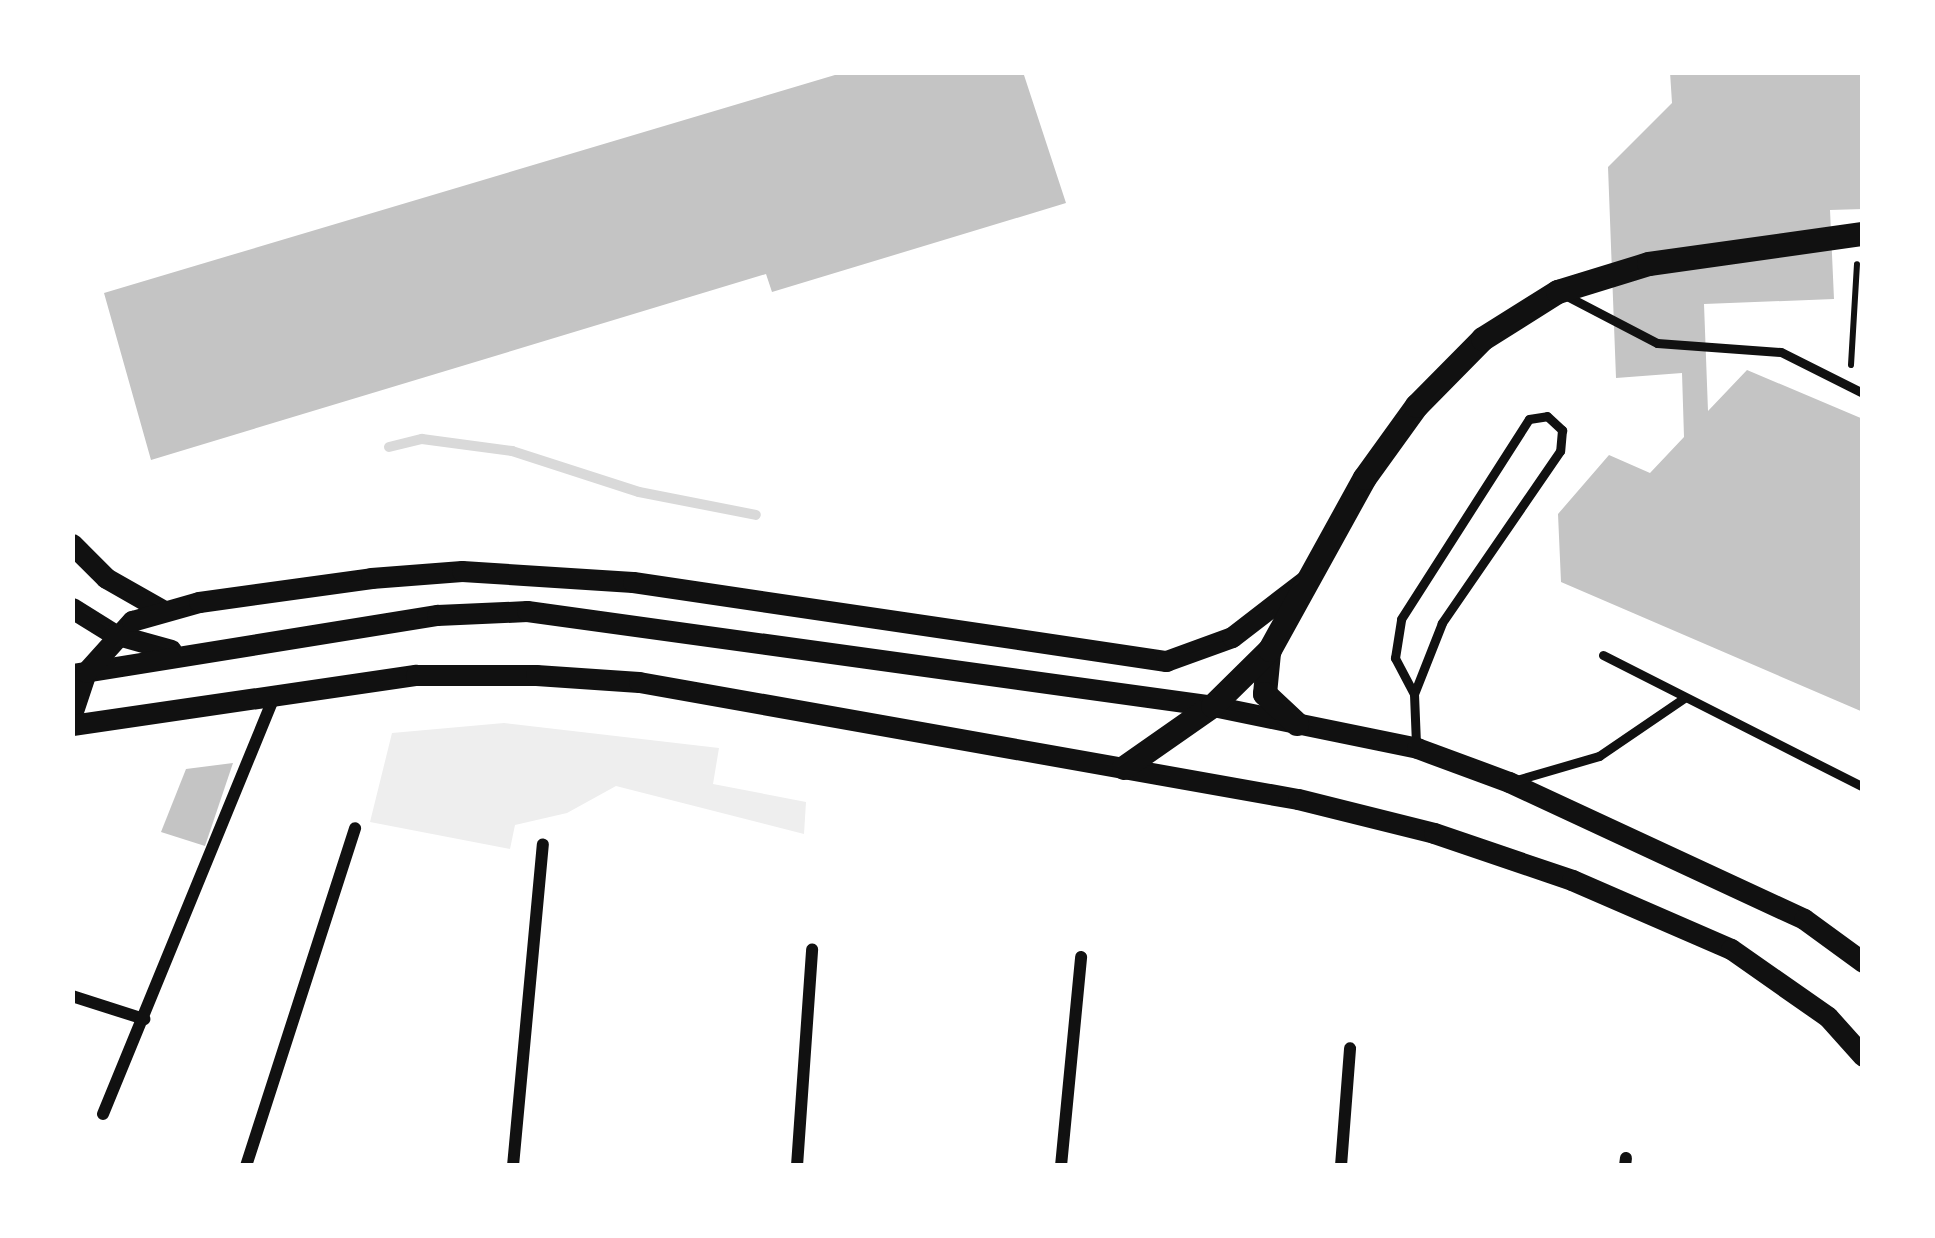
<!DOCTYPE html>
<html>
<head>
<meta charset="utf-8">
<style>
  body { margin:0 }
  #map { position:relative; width:1935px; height:1238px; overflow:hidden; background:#fff; font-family:"Noto Sans",sans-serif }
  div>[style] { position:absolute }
  .green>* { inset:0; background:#eee }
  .stream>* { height:10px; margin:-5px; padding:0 5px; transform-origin:5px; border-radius:5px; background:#d9d9d9 }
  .building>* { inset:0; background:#c4c4c4 }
  .path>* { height:6px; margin:-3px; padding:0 3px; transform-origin:3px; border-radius:3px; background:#111 }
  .service>* { height:9px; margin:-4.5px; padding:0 4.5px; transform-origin:4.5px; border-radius:4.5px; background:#111 }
  .minor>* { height:12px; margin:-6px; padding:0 6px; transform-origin:6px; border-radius:6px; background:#111 }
  .tertiary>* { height:21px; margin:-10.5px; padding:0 10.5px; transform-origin:10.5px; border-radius:10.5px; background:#111 }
  .secondary>* { height:24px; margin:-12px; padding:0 12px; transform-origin:12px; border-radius:12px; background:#111 }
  span { translate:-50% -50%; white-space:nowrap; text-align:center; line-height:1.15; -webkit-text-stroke:12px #fff; paint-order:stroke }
  .frame { position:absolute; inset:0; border:75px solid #fff; pointer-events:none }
</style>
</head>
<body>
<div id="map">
  <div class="green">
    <div style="clip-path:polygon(504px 723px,719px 748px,713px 784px,806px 802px,804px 834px,616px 786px,567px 813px,515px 825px,510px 849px,370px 822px,392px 733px)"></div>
  </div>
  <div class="stream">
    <div style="left:389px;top:447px;width:34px;rotate:-14deg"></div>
    <div style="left:422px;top:439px;width:91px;rotate:7.6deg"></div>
    <div style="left:512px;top:451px;width:133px;rotate:17.9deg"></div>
    <div style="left:639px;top:492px;width:119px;rotate:11.1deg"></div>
  </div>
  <div class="building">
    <div style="clip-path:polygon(845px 72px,1023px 72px,1066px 203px,772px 292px,766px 274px,151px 460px,104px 293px)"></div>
    <div style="clip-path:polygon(1670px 72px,1863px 72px,1863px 209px,1830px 210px,1834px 299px,1704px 304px,1708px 411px,1747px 370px,1863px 419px,1863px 712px,1561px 582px,1558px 514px,1609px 455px,1650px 473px,1684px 437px,1682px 373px,1616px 378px,1608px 167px,1672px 103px)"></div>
    <div style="clip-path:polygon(233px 763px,205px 846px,161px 832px,186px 769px)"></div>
  </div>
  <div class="path">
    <div style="left:1851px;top:365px;width:101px;rotate:-86.6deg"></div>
  </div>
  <div class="service">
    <div style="left:1563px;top:294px;width:106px;rotate:27.5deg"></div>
    <div style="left:1657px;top:343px;width:124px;rotate:4.2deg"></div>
    <div style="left:1781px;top:352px;width:92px;rotate:26.6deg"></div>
    <div style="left:1603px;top:655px;width:292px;rotate:26.9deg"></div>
    <div style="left:1414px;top:694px;width:41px;rotate:-117.8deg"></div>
    <div style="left:1395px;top:658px;width:39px;rotate:-81deg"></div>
    <div style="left:1401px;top:619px;width:237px;rotate:-57.4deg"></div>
    <div style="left:1529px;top:419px;width:18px;rotate:-9deg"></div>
    <div style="left:1547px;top:416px;width:21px;rotate:43deg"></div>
    <div style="left:1562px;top:430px;width:21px;rotate:95deg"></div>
    <div style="left:1560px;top:451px;width:209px;rotate:124.5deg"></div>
    <div style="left:1442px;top:623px;width:76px;rotate:111.5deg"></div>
    <div style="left:1414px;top:694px;width:50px;rotate:87.7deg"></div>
    <div style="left:1513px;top:781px;width:90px;rotate:-16.2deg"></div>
    <div style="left:1599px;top:756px;width:103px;rotate:-34.3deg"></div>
  </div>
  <div class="minor">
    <div style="left:72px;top:996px;width:76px;rotate:17.7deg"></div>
    <div style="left:103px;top:1114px;width:455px;rotate:-67.7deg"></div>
    <div style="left:246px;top:1166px;width:355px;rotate:-72.1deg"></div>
    <div style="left:513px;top:1166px;width:323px;rotate:-84.7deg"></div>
    <div style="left:797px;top:1166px;width:217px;rotate:-86deg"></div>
    <div style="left:1061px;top:1166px;width:210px;rotate:-84.5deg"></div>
    <div style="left:1341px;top:1166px;width:118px;rotate:-85.6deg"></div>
    <div style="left:1625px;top:1166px;width:8px;rotate:-83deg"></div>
  </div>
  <div class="tertiary">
    <div style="left:72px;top:544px;width:48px;rotate:45deg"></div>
    <div style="left:106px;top:578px;width:64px;rotate:29.7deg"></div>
    <div style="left:72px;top:608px;width:49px;rotate:31.8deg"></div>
    <div style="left:114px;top:634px;width:59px;rotate:15.7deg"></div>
    <div style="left:72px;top:674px;width:370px;rotate:-9.2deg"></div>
    <div style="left:437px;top:615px;width:90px;rotate:-2.5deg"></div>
    <div style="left:527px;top:611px;width:693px;rotate:7.88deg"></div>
    <div style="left:1213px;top:706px;width:208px;rotate:11.6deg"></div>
    <div style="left:1417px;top:748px;width:98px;rotate:20.3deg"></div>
    <div style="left:1509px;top:782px;width:325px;rotate:24.9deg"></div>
    <div style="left:1804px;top:919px;width:73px;rotate:36.1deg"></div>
    <div style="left:72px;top:714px;width:44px;rotate:-71.6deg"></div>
    <div style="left:86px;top:672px;width:69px;rotate:-48deg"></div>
    <div style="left:132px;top:621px;width:70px;rotate:-15.8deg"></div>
    <div style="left:199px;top:602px;width:174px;rotate:-7.9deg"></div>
    <div style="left:371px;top:578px;width:91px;rotate:-4.4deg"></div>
    <div style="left:462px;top:571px;width:171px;rotate:3.7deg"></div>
    <div style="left:633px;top:582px;width:539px;rotate:8.43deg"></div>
    <div style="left:1166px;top:661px;width:70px;rotate:-20deg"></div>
    <div style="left:1232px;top:637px;width:93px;rotate:-37.6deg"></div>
    <div style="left:72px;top:725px;width:348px;rotate:-8.3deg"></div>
    <div style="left:416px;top:675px;width:120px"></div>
    <div style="left:536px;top:675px;width:103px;rotate:3.9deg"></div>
    <div style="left:639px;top:682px;width:669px;rotate:10.07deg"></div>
    <div style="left:1298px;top:799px;width:140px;rotate:14deg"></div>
    <div style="left:1434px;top:833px;width:146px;rotate:18.8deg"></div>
    <div style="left:1572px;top:880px;width:173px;rotate:23.5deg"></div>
    <div style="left:1731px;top:949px;width:118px;rotate:35deg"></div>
    <div style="left:1828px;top:1017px;width:52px;rotate:48.1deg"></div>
  </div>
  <div class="secondary">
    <div style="left:1269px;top:653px;width:41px;rotate:95.6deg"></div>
    <div style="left:1265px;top:694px;width:44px;rotate:43.2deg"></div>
    <div style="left:1124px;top:768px;width:108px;rotate:-34.9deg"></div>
    <div style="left:1213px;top:706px;width:80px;rotate:-44.5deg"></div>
    <div style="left:1270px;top:650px;width:196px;rotate:-61.1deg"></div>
    <div style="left:1365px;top:478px;width:89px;rotate:-54.2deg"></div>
    <div style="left:1417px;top:406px;width:94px;rotate:-45.4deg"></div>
    <div style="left:1483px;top:339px;width:89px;rotate:-32.1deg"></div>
    <div style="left:1558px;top:292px;width:95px;rotate:-17.1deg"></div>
    <div style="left:1649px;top:264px;width:216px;rotate:-8deg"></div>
  </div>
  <div class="frame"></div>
</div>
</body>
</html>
